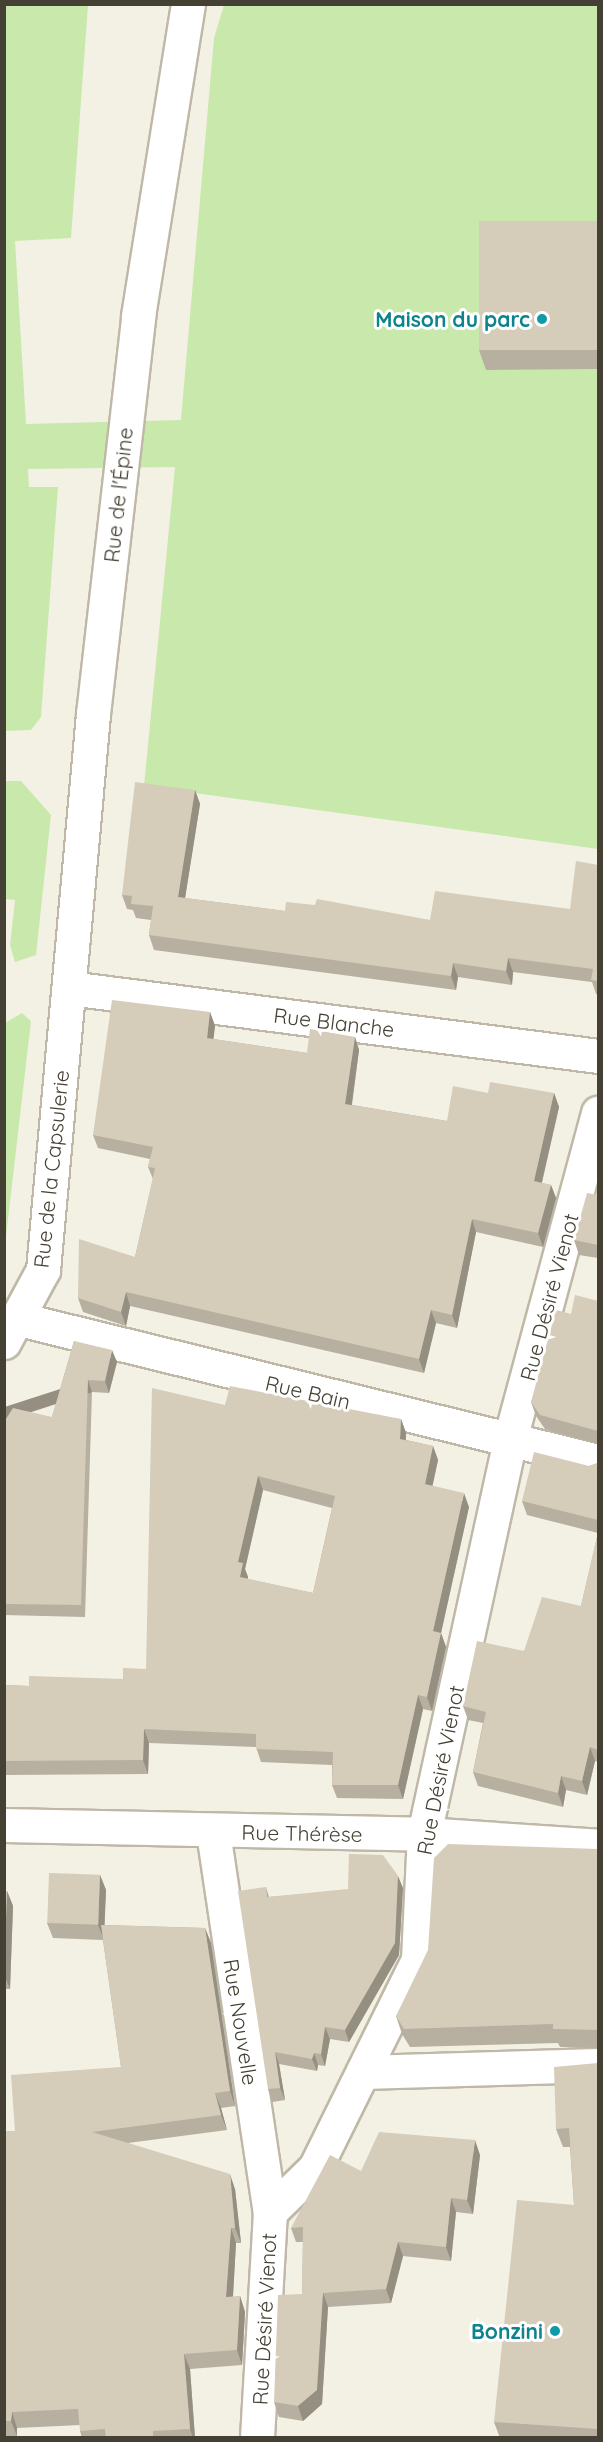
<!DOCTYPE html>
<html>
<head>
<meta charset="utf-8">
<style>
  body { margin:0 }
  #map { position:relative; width:603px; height:2442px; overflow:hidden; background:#f3f0e4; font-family:Quicksand,sans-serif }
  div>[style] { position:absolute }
  .green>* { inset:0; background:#c8e9ab }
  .roads { filter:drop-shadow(2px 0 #bfb8a7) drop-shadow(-2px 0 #bfb8a7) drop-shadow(0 2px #bfb8a7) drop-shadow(0 -2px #bfb8a7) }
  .street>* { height:33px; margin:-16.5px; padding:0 16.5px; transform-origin:16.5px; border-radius:16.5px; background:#fff }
  .wall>* { inset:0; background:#b7af9f }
  .shaded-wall>* { inset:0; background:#958f82; transform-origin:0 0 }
  .building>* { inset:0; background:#d5ccb9; transform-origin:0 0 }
  .dots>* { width:16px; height:16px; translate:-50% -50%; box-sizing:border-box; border:3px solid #fff; border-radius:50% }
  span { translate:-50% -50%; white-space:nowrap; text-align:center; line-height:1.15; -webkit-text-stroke:6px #fff; paint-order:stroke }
  .culture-label { font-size:21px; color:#0d838f; font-weight:700 }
  .right { translate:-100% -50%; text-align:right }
  .street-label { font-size:21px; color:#454034 }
  .frame { position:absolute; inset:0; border:6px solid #454034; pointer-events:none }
</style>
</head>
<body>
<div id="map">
  <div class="green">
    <div style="clip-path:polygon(4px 5px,88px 5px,71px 238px,15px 241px,26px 424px,181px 420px,214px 38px,224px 5px,598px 5px,598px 849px,144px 786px,175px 467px,28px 469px,29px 487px,58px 487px,41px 717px,31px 730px,5px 731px)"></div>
    <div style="clip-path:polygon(4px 781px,21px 781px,51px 815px,36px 955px,15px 962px,10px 945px,15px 900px,5px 899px)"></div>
    <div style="clip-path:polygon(22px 1013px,31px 1021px,5px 1245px,5px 1023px)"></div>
  </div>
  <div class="roads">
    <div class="street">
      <div style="left:69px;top:988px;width:533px;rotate:7.32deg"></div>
      <div style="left:19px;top:1319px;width:596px;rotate:13.78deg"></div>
      <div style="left:4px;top:1342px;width:82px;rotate:-61.6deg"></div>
      <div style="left:43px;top:1270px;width:558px;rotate:-84.86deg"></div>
      <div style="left:93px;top:714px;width:401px;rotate:-83.5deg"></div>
      <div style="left:138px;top:316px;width:316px;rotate:-80.9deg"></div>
      <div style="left:4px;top:1825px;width:420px;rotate:1.2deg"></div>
      <div style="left:424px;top:1834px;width:174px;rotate:3.9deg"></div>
      <div style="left:213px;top:1832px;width:384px;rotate:81.5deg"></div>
      <div style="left:270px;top:2212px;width:226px;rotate:93.3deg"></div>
      <div style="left:363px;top:2072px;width:235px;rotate:-1.7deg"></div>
      <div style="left:270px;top:2212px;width:63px;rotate:-44.4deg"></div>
      <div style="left:315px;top:2168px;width:232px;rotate:-63.7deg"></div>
      <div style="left:418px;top:1960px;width:126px;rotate:-87.3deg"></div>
      <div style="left:424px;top:1834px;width:404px;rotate:-77.7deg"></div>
      <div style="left:510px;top:1439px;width:338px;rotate:-74.9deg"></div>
    </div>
  </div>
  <div class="wall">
    <div style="clip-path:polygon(598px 221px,598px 369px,486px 370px,479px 350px)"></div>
    <div style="clip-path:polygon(195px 790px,200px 804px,185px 898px,285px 911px,430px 920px,570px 909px,598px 865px,598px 994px,596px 994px,592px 982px,513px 972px,512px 985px,458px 977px,456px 990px,154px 950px,149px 935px,151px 920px,136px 918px,133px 910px,127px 909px,122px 895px)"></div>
    <div style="clip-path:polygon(210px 1012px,215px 1026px,213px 1039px,307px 1053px,355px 1037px,359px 1050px,352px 1105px,447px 1121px,488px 1093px,554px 1093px,559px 1107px,542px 1183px,551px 1185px,556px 1198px,543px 1247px,476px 1232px,457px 1328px,436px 1323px,424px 1373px,130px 1306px,126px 1326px,83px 1312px,78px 1298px,135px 1257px,153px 1179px,148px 1167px,150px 1159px,98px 1148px,93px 1135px)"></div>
    <div style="clip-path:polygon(598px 1195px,598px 1258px,579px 1255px,574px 1240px)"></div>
    <div style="clip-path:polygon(598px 1301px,598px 1444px,545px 1429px,536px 1416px,531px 1402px,571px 1314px)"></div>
    <div style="clip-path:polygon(74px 1341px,117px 1362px,109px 1393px,92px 1392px,85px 1617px,4px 1615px,4px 1422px,52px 1417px)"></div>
    <div style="clip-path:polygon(evenodd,225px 1405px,401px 1419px,406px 1433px,406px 1440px,433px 1446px,438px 1460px,432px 1486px,469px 1507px,441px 1633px,446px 1647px,432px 1711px,423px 1709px,403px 1799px,337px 1798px,332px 1785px,332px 1765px,261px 1762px,256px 1747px,149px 1743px,148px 1774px,4px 1775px,4px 1685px,29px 1686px,123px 1679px,146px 1669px,225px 1405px,263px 1490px,332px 1508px,313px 1593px,247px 1579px,248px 1577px,245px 1569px,263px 1490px)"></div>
    <div style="clip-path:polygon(598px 1463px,598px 1762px,595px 1761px,587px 1795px,566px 1790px,563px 1807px,478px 1786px,473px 1772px,483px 1723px,468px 1720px,463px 1706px,524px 1651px,581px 1606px,598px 1533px,527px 1515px,522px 1501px,589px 1466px)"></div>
    <div style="clip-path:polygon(598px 1849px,598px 2048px,560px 2047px,558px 2043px,410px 2047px,402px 2034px,396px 2016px)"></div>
    <div style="clip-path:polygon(100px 1875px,106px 1890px,104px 1925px,205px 1928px,211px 1943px,235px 2106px,221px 2108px,227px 2130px,128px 2143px,235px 2189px,241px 2243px,236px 2243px,233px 2297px,240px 2296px,245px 2312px,242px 2365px,190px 2369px,195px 2438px,82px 2438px,80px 2431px,80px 2425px,17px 2428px,17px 2436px,4px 2437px,4px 2131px,15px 2131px,121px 2067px,103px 1940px,53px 1938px,47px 1923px)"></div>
    <div style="clip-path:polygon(266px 1887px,269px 1897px,403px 1888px,399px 1955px,349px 2042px,330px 2039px,325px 2066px,318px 2065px,317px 2071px,279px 2064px,285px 2100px,272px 2102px,268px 2089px)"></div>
    <div style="clip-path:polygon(4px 1891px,7px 1891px,13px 1906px,10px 1989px,4px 1989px)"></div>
    <div style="clip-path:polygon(598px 2063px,598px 2438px,500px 2438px,494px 2422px,574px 2205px,570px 2147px,563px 2147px,556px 2129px)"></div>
    <div style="clip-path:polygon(480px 2155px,473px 2214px,456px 2212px,451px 2261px,403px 2256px,391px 2303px,328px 2307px,322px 2404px,303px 2421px,279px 2417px,274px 2402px,302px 2294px,303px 2242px,296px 2242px,291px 2228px,361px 2171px)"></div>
  </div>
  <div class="shaded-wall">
    <div style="clip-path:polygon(195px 790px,200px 804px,183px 911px,178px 897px)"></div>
    <div style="clip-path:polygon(508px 958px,513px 972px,512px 985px,506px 971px)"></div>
    <div style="clip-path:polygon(453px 963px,458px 977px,456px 990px,451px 976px)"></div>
    <div style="clip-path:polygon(210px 1012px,215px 1026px,212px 1051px,207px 1038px)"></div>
    <div style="clip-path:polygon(355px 1037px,359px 1050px,350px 1117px,345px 1104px)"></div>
    <div style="clip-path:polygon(554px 1093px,559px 1107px,539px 1194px,534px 1181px)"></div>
    <div style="clip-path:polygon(551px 1185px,556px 1198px,543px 1247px,538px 1233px)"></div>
    <div style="clip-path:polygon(472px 1219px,476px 1232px,457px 1328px,452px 1315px)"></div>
    <div style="clip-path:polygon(126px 1292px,130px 1306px,126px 1326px,121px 1312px)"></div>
    <div style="clip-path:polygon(431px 1310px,436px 1323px,424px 1373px,419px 1359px)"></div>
    <div style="clip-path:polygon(112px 1350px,117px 1362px,109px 1393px,105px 1381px)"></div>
    <div style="left:88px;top:1380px;width:13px;height:225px;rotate:72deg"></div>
    <div style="clip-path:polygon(401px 1419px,406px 1433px,405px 1453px,400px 1439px)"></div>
    <div style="clip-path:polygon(433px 1446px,438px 1460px,430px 1498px,425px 1484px)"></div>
    <div style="clip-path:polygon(258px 1476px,263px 1490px,245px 1569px,248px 1577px,245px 1591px,240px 1577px,238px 1562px)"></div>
    <div style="clip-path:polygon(464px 1493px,469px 1507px,441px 1633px,446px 1647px,432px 1711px,427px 1697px,433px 1631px)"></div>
    <div style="clip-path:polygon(418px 1695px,423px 1709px,403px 1799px,398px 1785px)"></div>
    <div style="clip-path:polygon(144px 1729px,149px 1743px,148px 1774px,143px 1760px)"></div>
    <div style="clip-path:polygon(590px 1747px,595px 1761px,587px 1795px,582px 1781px)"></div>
    <div style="clip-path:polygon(561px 1776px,566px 1790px,563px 1807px,558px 1793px)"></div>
    <div style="clip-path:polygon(100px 1875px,106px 1890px,104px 1940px,98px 1925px)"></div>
    <div style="clip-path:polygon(398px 1876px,403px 1888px,399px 1955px,349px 2042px,345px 2030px)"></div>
    <div style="clip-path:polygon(7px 1891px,13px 1906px,10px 1989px,4px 1974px)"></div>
    <div style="clip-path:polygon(205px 1928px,211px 1943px,235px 2106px,230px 2091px)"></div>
    <div style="clip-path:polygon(325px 2027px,330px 2039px,325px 2066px,321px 2054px)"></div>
    <div style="clip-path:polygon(275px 2052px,279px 2064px,285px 2100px,280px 2088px)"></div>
    <div style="clip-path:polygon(314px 2053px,318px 2065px,317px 2071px,312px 2059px)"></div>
    <div style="clip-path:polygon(215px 2093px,221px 2108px,227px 2130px,221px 2115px)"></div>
    <div style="clip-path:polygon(475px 2140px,480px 2155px,473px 2214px,467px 2200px)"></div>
    <div style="clip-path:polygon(230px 2174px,235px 2189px,241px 2243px,235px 2228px)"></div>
    <div style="clip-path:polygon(451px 2198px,456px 2212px,451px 2261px,446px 2247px)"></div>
    <div style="clip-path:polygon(231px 2228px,236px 2243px,232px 2312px,226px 2297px)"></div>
    <div style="clip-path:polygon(398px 2242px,403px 2256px,391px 2303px,386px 2289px)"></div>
    <div style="clip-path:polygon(323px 2293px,328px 2307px,322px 2404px,303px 2421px,298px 2406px)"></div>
    <div style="clip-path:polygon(240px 2296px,245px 2312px,242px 2365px,237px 2350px)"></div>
    <div style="clip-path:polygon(184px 2354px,190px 2369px,195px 2438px,193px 2438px,190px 2429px)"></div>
    <div style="clip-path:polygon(12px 2412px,17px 2428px,17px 2436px,11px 2421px)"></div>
  </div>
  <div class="building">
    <div style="left:479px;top:221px;width:119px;height:129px"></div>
    <div style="clip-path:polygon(135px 782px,195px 790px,178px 897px,285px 911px,286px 902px,315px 905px,317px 899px,430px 920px,435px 891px,570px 909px,576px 861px,598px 865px,598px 981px,591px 980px,593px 969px,508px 958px,506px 971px,453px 963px,451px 976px,149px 935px,153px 906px,131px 904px,132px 896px,122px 895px)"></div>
    <div style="clip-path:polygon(112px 1000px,210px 1012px,207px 1038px,307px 1053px,310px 1029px,355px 1037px,345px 1104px,447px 1121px,453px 1086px,488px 1093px,490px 1082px,554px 1093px,534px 1181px,551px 1185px,538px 1233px,472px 1219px,452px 1315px,431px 1310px,419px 1359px,126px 1292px,121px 1312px,78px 1298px,79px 1239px,135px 1257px,155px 1168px,148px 1167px,153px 1147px,93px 1135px)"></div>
    <div style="clip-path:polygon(587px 1193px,598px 1195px,598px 1245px,574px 1240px)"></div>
    <div style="clip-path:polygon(575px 1295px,598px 1301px,598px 1431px,540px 1415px,531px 1402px,556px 1310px,571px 1314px)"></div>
    <div style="clip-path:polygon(74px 1341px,112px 1350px,105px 1381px,88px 1380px,81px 1605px,4px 1604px,4px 1422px,13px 1408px,52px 1417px)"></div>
    <div style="clip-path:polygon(evenodd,230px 1386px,401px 1419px,400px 1439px,433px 1446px,425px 1484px,464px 1493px,433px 1631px,441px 1633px,427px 1697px,418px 1695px,398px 1785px,332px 1785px,333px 1752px,256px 1749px,256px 1734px,144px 1729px,143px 1760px,4px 1761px,4px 1685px,29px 1686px,29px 1676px,123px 1679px,123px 1668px,146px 1669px,152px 1388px,225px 1405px,230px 1386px,258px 1476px,335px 1496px,313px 1593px,240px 1577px,243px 1563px,238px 1562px,258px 1476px)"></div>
    <div style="clip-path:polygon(534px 1452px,589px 1466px,598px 1463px,598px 1520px,522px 1501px)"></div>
    <div style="clip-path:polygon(598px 1532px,598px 1750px,590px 1747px,582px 1781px,561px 1776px,558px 1793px,473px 1772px,486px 1712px,463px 1706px,477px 1641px,524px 1651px,542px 1597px,581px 1606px)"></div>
    <div style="clip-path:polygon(448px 1844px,598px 1849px,598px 2030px,553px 2029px,553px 2024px,404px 2029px,396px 2016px,428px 1950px,434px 1858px)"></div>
    <div style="clip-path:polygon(349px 1854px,383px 1855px,398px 1876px,395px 1943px,345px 2030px,325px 2027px,321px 2054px,314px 2053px,312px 2059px,275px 2052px,280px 2088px,268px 2089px,238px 1891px,266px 1887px,267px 1897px,348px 1889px)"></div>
    <div style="left:49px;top:1873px;width:51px;height:50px;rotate:2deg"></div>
    <div style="clip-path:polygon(4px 1891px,7px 1891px,4px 1971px)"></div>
    <div style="clip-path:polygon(101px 1925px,205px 1928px,230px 2091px,215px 2093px,221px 2115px,92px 2132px,230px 2174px,235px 2228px,231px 2228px,226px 2297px,240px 2296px,237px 2350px,184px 2354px,190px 2429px,153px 2431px,153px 2438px,106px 2438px,105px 2429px,80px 2431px,78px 2409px,12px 2412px,11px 2421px,4px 2421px,4px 2131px,15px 2131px,11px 2075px,121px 2067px)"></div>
    <div style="clip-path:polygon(598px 2063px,598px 2429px,494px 2422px,517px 2200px,574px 2205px,569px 2128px,556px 2129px,554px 2067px)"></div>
    <div style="clip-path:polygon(379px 2132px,475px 2140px,467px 2200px,451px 2198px,446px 2247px,398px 2242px,386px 2289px,323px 2293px,317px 2390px,298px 2406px,274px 2402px,278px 2295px,302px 2294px,303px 2227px,291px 2228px,330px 2155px,361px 2171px)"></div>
  </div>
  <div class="dots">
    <div style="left:542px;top:319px;background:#0f9aa8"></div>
    <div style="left:555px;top:2331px;background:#0f9aa8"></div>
  </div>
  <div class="culture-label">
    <span class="right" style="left:530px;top:319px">Maison du parc</span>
    <span class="right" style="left:543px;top:2331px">Bonzini</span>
  </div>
  <div class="street-label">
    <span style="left:118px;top:495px;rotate:-84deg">Rue de l'Épine</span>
    <span style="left:334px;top:1022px;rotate:7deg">Rue Blanche</span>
    <span style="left:51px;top:1169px;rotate:-84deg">Rue de la Capsulerie</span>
    <span style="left:549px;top:1297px;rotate:-75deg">Rue Désiré Vienot</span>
    <span style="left:308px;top:1392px;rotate:13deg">Rue Bain</span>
    <span style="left:440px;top:1770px;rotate:-79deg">Rue Désiré Vienot</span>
    <span style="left:302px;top:1833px;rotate:1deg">Rue Thérèse</span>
    <span style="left:241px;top:2022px;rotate:81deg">Rue Nouvelle</span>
    <span style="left:264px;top:2319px;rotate:-87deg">Rue Désiré Vienot</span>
  </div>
  <div class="frame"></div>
</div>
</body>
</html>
